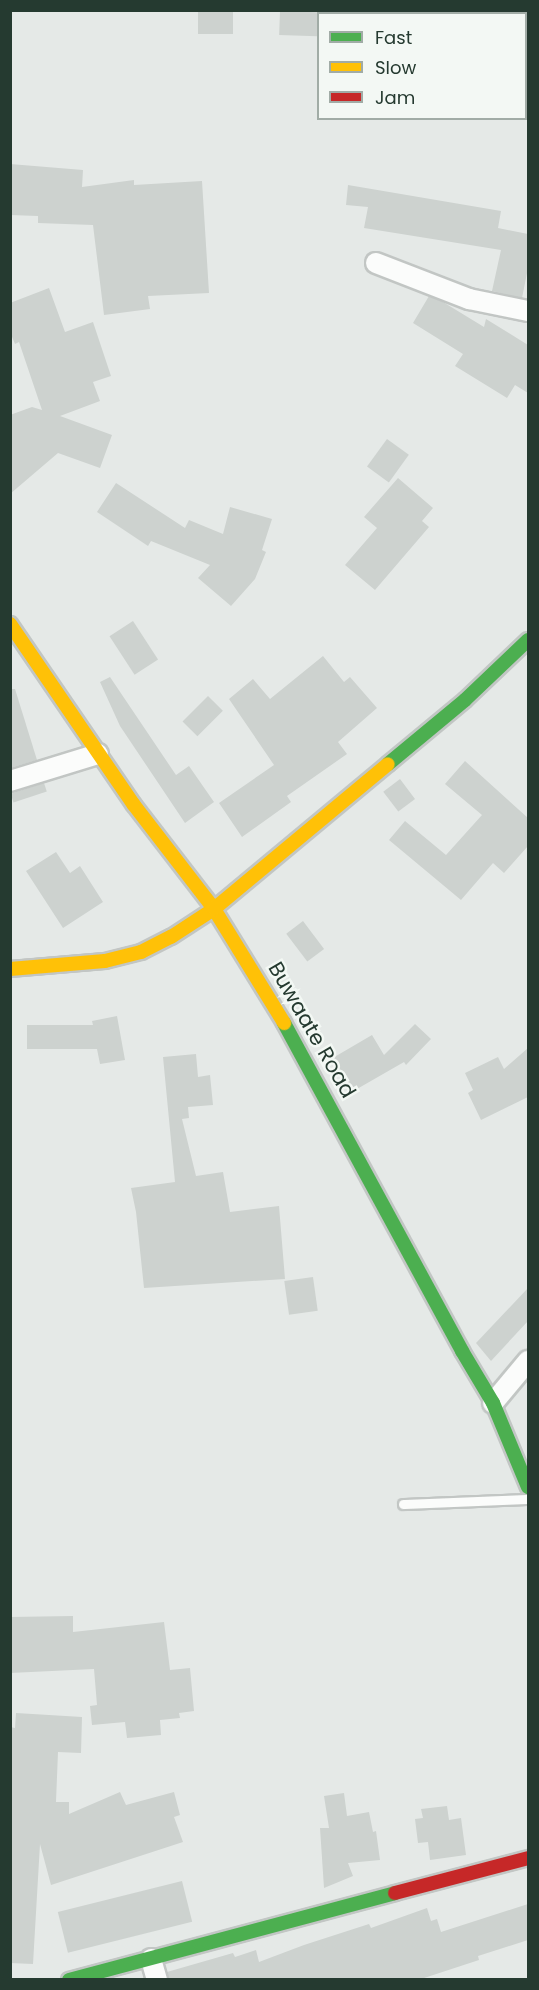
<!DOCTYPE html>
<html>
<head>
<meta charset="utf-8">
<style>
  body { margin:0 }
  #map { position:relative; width:539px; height:1990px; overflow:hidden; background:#e5e9e7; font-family:Poppins,sans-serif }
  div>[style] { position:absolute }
  .building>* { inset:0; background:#cdd2cf; transform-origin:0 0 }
  .roads { filter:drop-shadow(2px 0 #c2c6c4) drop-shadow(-2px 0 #c2c6c4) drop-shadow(0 2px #c2c6c4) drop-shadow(0 -2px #c2c6c4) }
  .lane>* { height:9px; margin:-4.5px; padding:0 4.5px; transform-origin:4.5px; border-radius:4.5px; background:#fbfcfb }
  .street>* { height:20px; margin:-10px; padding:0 10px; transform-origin:10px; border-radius:10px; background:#fbfcfb }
  .fast>* { height:14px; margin:-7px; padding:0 7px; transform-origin:7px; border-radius:7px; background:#4caf50 }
  .slow>* { height:14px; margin:-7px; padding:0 7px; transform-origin:7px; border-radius:7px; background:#ffc107 }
  .jam>* { height:14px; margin:-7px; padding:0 7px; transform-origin:7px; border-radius:7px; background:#c62828 }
  span { translate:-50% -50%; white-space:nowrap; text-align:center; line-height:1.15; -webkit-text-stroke:5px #f3f8f4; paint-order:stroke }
  .street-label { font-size:21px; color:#253a30 }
  .frame { position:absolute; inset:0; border:12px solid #253a30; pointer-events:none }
  .legend { position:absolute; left:317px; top:12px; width:210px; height:108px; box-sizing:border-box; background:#f3f8f4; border:2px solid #a1aca6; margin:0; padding:8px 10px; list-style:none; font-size:18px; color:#253a30 }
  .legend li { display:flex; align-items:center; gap:12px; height:30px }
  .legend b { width:30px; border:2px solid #a1aca6 }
</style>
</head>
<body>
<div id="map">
  <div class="building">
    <div style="left:198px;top:10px;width:35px;height:24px"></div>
    <div style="left:280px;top:11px;width:38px;height:24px;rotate:2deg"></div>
    <div style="clip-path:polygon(10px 164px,83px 170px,82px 187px,134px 180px,134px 185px,202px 181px,209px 293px,148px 296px,150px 309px,104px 315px,93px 225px,38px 223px,38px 216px,10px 215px)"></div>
    <div style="clip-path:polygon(348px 185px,501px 211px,498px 228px,528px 234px,528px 268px,522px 298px,492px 291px,501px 250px,364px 228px,368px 207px,346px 205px)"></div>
    <div style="clip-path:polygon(49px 288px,65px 332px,93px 322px,111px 376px,93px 382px,100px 401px,60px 416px,112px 435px,100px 468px,58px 453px,10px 494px,10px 415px,32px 407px,42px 410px,19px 342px,15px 344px,10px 332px,10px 303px)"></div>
    <div style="clip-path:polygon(429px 296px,443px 302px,484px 327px,486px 319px,528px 345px,528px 393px,515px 385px,507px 398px,455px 366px,463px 354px,413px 323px)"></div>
    <div style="left:387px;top:439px;width:27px;height:34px;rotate:36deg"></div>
    <div style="clip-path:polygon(398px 478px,433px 508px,422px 521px,429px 527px,375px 590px,345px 565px,377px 528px,364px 517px)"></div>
    <div style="clip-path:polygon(116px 483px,185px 528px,189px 520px,223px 534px,230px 507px,272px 519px,262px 550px,266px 552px,255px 579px,231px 606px,198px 578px,210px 565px,151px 541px,148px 546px,97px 512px)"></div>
    <div style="left:133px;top:621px;width:46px;height:28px;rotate:57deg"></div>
    <div style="clip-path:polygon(323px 656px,344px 682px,350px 677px,377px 708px,338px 742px,347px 754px,287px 796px,291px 802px,242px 837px,219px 803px,274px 765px,229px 699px,253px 679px,270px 699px)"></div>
    <div style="clip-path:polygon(110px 677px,176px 775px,189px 766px,214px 802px,185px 823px,120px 726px,100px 682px)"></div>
    <div style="clip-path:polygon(10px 689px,15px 689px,37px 760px,10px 768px)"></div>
    <div style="left:208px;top:696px;width:21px;height:36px;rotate:45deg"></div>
    <div style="clip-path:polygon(465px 761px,528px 818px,528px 846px,504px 873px,493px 863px,461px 900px,389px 840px,405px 821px,446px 855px,482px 815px,445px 784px)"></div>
    <div style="left:400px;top:779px;width:25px;height:21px;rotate:53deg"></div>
    <div style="left:44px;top:783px;width:9px;height:35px;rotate:72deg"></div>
    <div style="clip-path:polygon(56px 852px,70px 873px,80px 866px,103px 902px,63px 928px,26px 871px)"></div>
    <div style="left:303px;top:921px;width:35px;height:21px;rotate:53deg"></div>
    <div style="clip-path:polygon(117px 1016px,125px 1060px,100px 1064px,97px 1049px,27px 1049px,27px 1025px,93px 1025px,92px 1021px)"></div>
    <div style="clip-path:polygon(415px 1024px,431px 1039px,406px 1065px,404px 1062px,350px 1093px,331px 1059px,372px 1035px,384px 1055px)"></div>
    <div style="clip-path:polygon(528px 1048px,528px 1097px,481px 1120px,468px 1093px,473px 1090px,465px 1073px,498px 1057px,504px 1069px)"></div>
    <div style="clip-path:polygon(196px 1054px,198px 1077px,210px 1075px,213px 1105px,188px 1107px,189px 1118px,182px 1119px,196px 1176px,223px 1172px,230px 1212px,279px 1206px,285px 1279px,144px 1288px,136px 1212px,131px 1188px,175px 1182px,163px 1057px)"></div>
    <div style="left:313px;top:1277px;width:34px;height:29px;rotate:82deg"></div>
    <div style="clip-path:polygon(528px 1288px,528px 1321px,491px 1361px,476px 1343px)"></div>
    <div style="clip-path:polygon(73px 1616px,73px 1632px,164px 1622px,170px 1670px,190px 1668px,194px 1711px,179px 1713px,180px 1718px,160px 1720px,161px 1735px,127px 1738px,125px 1722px,92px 1725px,90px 1706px,97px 1705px,94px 1669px,10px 1673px,10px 1617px)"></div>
    <div style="clip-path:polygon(16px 1713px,82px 1717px,81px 1753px,58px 1752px,56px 1802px,69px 1802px,69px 1814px,120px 1792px,126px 1805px,174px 1792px,180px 1815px,174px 1817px,183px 1842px,51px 1885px,40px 1844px,33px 1964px,10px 1963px,10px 1727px,15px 1728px)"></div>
    <div style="clip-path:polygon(344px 1793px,347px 1816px,369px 1812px,373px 1832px,376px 1831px,380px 1860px,348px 1863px,353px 1876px,324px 1888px,320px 1828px,329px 1828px,324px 1796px)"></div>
    <div style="clip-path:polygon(447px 1806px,449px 1820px,461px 1818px,466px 1855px,430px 1860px,428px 1842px,418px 1843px,415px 1819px,423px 1818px,421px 1809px)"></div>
    <div style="left:182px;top:1881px;width:42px;height:128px;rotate:76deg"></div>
    <div style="clip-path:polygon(528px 1904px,528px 1940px,478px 1956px,479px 1960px,418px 1980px,169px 1980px,167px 1972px,233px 1953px,235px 1957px,256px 1950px,259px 1962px,304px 1945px,369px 1924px,371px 1928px,427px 1908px,431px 1921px,437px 1919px,441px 1932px)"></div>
  </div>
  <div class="roads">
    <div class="lane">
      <div style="left:403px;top:1504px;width:125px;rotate:-2.3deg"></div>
    </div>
    <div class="street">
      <div style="left:376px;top:263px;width:100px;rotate:21.2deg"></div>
      <div style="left:469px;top:299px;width:60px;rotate:11.5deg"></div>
      <div style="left:10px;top:781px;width:92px;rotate:-17.1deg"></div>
      <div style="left:493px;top:1403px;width:55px;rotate:-50.2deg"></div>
      <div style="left:151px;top:1959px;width:22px;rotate:74deg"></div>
    </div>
    <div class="fast">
      <div style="left:388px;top:764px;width:100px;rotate:-39.7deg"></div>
      <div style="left:465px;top:700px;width:87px;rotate:-43.6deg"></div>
      <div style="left:284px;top:1023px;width:373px;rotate:61.5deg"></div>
      <div style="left:462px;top:1351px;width:61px;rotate:59.2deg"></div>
      <div style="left:493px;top:1403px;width:91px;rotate:67.4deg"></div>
      <div style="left:69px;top:1980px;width:337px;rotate:-14.9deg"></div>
    </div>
    <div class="slow">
      <div style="left:10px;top:624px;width:219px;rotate:55.6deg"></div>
      <div style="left:134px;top:805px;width:131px;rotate:52.4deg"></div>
      <div style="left:214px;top:909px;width:134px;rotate:58.4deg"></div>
      <div style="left:10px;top:969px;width:95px;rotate:-4.8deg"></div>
      <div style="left:105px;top:961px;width:37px;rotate:-14deg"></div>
      <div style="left:141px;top:952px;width:34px;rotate:-27deg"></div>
      <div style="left:171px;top:937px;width:51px;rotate:-33.1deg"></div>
      <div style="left:214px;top:909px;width:226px;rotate:-39.8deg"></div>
    </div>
    <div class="jam">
      <div style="left:395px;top:1893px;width:138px;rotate:-14.7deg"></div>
    </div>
  </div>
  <div class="street-label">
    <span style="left:312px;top:1030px;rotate:60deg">Buwaate Road</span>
  </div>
  <div class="frame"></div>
  <ul class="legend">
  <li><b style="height:8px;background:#4caf50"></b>Fast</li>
  <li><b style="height:8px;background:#ffc107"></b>Slow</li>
  <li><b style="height:8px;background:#c62828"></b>Jam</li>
  </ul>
</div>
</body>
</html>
